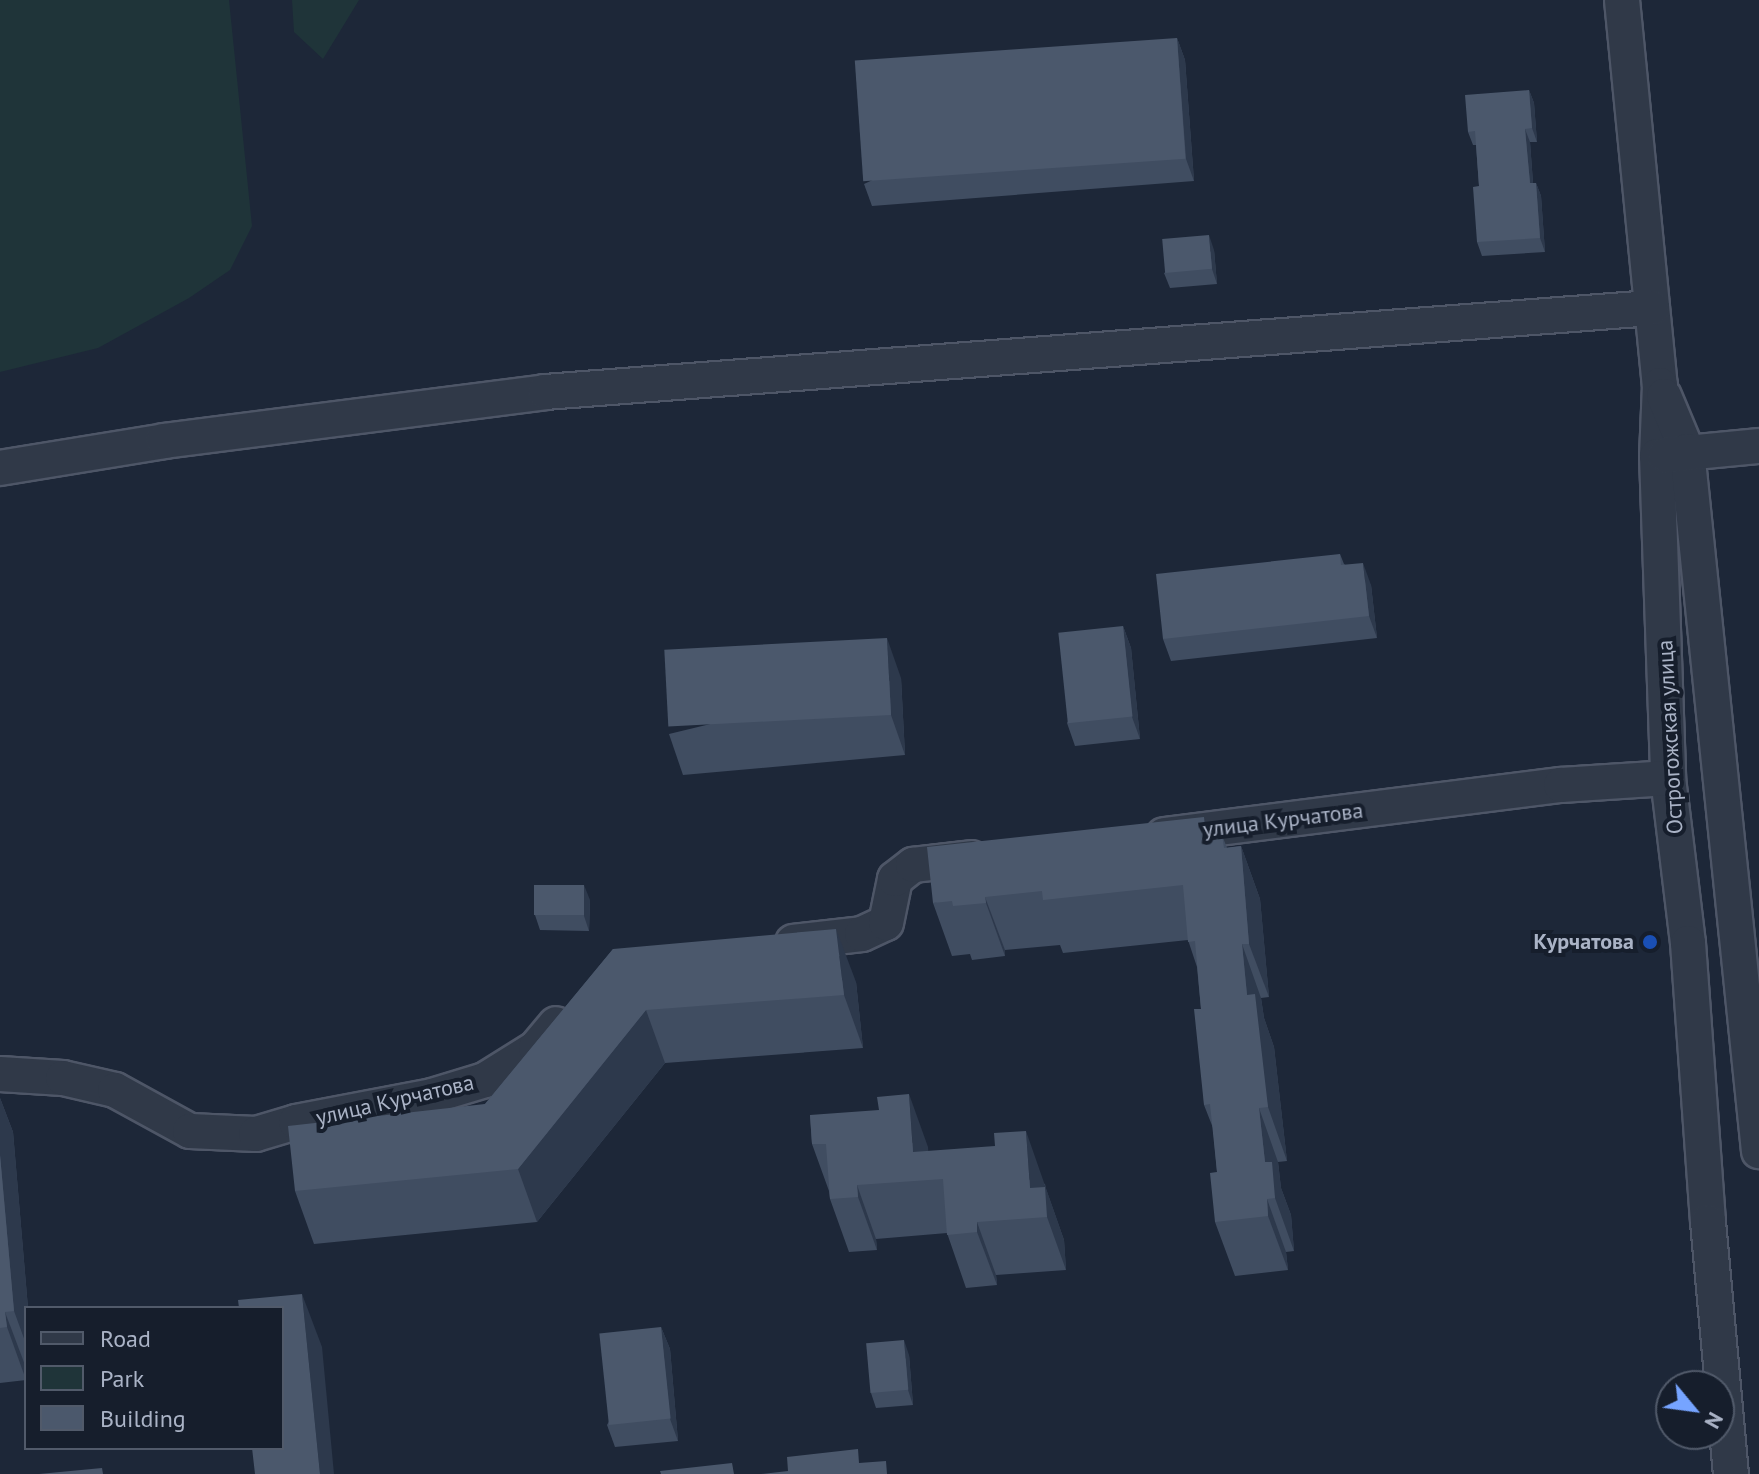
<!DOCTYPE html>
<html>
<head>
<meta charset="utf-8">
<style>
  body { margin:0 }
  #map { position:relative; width:1759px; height:1474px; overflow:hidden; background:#1d2738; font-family:"PT Sans",sans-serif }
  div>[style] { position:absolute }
  .green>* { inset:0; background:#1f3439 }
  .roads { filter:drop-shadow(2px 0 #4e5667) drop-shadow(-2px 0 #4e5667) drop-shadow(0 2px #4e5667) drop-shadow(0 -2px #4e5667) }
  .minor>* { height:34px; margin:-17px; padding:0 17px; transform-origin:17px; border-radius:17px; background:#303948 }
  .wall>* { inset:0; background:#404d61 }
  .shaded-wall>* { inset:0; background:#2d394c }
  .building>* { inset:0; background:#4b586c; transform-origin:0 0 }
  .dots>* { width:22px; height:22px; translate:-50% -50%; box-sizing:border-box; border:4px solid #161e2c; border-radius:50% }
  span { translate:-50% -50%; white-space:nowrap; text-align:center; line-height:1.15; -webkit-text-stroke:8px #161e2c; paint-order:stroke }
  .street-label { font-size:22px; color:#aab3c6 }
  .poi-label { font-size:22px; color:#aab3c6; font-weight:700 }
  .right { translate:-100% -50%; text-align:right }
  .legend { position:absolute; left:24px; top:1306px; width:260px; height:144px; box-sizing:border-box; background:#161e2c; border:2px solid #515a6a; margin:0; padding:10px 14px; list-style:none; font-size:24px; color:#aab3c6 }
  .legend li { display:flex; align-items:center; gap:16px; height:40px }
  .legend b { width:40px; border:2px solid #515a6a }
  .north { position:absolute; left:1655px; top:1370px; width:80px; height:80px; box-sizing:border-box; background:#161e2c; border:2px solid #515a6a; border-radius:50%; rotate:119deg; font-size:22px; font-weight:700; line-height:32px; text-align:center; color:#aab3c6 }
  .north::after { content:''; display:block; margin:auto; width:28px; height:36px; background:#76a4ff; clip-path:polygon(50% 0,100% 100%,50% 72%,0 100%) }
</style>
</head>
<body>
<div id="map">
  <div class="green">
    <div style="clip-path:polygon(0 0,229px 0,252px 226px,230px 270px,189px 298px,98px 348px,0 372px)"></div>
    <div style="clip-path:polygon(292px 0,359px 0,323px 59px,294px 32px)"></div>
  </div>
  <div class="roads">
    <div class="minor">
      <div style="left:1622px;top:0;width:387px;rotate:84.4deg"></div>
      <div style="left:1660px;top:385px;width:71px;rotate:92.4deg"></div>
      <div style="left:1657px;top:456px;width:322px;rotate:88deg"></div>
      <div style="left:1668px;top:778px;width:166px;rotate:83.1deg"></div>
      <div style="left:1688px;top:943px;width:280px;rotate:85.9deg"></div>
      <div style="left:1708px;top:1222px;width:253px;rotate:84.8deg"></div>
      <div style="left:1664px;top:396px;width:60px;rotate:67.3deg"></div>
      <div style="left:1687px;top:451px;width:704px;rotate:84.13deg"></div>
      <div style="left:1665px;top:455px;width:94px;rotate:-5.5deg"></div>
      <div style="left:0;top:468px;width:166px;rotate:-9.3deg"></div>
      <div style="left:164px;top:441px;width:384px;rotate:-7.3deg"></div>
      <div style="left:545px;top:392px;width:1110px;rotate:-4.34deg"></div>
      <div style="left:1164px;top:835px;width:400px;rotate:-7.2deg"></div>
      <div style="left:1561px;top:785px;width:107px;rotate:-3.7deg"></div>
      <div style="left:793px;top:942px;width:69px;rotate:-6.6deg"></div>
      <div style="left:862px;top:934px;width:26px;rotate:-25deg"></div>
      <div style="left:886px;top:923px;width:45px;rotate:-78.4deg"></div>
      <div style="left:895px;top:879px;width:23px;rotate:-38deg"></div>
      <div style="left:913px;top:865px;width:59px;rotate:-6.8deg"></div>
      <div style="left:0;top:1074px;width:63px;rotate:3.6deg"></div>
      <div style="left:63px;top:1078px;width:53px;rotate:13deg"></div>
      <div style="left:115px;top:1090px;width:85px;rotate:28.7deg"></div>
      <div style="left:190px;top:1131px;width:66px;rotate:2.6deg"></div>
      <div style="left:256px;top:1134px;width:42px;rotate:-16.7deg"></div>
      <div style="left:296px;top:1122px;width:138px;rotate:-10.8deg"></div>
      <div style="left:432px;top:1096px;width:55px;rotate:-16.8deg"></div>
      <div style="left:485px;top:1080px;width:60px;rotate:-32.1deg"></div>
      <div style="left:536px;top:1048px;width:31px;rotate:-50deg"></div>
    </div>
  </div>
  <div class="wall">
    <div style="clip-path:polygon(1177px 38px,1185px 60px,1194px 181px,872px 206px,864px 184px)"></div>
    <div style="clip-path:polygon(1529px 90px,1534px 103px,1537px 142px,1530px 142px,1533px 183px,1536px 183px,1541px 196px,1545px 252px,1482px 256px,1477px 242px,1479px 186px,1476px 145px,1473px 145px,1468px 132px)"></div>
    <div style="clip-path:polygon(1214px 250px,1217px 284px,1170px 288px,1164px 273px)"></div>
    <div style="clip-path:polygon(1340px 554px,1344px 564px,1371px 585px,1377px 638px,1171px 661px,1163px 639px)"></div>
    <div style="clip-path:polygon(1123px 626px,1131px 648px,1140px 739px,1075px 746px,1067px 723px)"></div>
    <div style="clip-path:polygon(901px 678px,905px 755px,683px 775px,669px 734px)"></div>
    <div style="clip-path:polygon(1222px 835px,1227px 848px,1241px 846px,1260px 899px,1269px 997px,1261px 998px,1264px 1018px,1274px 1047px,1287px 1161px,1278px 1162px,1281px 1188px,1291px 1215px,1294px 1251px,1286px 1252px,1288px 1270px,1235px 1276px,1215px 1222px,1217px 1172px,1213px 1128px,1204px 1105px,1201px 1009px,1197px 967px,1188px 940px,1063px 953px,1060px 945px,1005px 950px,1005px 956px,972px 960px,970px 954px,952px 956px,933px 903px,1211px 837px)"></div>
    <div style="clip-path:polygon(590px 900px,589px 931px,540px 930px,535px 915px)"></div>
    <div style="clip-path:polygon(613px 949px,856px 982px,863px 1048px,665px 1063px,537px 1222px,314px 1244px,295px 1191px,485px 1104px)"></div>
    <div style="clip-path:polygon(0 1098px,13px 1132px,28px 1308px,26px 1308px,26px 1365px,25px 1365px,26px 1380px,0 1383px)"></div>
    <div style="clip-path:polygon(810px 1115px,928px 1147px,928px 1151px,1045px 1184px,1046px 1189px,1064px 1240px,1066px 1270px,996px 1275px,997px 1285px,966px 1288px,947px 1233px,876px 1239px,877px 1250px,849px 1252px,830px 1199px,829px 1191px,812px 1144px)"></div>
    <div style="clip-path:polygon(661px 1327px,670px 1349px,678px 1441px,615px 1447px,607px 1425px)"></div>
    <div style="clip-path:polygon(909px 1355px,913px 1405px,876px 1408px,871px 1393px)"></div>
  </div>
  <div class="shaded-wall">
    <div style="clip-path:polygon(1177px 38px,1185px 60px,1194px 181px,1186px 159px)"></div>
    <div style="clip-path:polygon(1529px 90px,1534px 103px,1537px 142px,1532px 128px)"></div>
    <div style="clip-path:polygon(1525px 129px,1530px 142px,1534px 197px,1530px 183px)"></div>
    <div style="clip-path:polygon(1536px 183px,1541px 196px,1545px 252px,1540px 238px)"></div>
    <div style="clip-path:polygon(1209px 235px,1214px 250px,1217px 284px,1212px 269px)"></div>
    <div style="clip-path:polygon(1363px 563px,1371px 585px,1377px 638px,1369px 616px)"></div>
    <div style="clip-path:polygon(1123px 626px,1131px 648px,1140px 739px,1132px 717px)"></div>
    <div style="clip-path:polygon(887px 638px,901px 678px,905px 755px,891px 715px)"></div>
    <div style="clip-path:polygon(1204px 817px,1223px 871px,1206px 837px)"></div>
    <div style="clip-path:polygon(1241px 846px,1260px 899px,1269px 997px,1249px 944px)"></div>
    <div style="clip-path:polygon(584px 885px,590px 900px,589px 931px,584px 916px)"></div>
    <div style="clip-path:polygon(985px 897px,1005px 950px,1005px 956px,986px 903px)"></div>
    <div style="clip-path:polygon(836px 929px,856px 982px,863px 1048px,844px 995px)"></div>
    <div style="clip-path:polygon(1242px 944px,1261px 998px,1264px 1018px,1274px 1047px,1287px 1161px,1268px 1107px,1247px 995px)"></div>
    <div style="clip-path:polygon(646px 1010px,665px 1063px,537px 1222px,518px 1169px)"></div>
    <div style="clip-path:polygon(909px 1094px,928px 1147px,930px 1180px,913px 1152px)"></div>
    <div style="clip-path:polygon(0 1098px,13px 1132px,28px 1308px,26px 1308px,26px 1344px,14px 1311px,0 1155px)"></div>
    <div style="clip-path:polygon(1259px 1108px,1278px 1162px,1281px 1188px,1291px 1215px,1294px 1251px,1275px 1198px,1265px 1162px)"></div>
    <div style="clip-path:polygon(1026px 1131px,1064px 1240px,1066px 1270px,1047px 1217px,1030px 1188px)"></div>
    <div style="clip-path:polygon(857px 1185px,876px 1239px,877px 1250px,858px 1197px)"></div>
    <div style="clip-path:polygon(1267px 1199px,1286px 1252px,1288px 1270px,1268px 1216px)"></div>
    <div style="clip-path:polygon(977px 1222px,996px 1275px,997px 1285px,977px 1232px)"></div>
    <div style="clip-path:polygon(302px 1294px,322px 1347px,334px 1474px,320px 1474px)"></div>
    <div style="clip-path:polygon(5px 1312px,25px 1365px,26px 1380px,7px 1327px)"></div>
    <div style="clip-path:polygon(661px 1327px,670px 1349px,678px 1441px,670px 1419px)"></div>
    <div style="clip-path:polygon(904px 1340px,909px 1355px,913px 1405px,908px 1390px)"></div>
  </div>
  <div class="building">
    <div style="left:1177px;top:38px;width:121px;height:323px;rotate:86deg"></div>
    <div style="clip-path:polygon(1529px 90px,1532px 128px,1525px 129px,1530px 183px,1536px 183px,1540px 238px,1477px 242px,1473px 187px,1479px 186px,1475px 131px,1468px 132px,1465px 95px)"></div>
    <div style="left:1209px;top:235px;width:34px;height:47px;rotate:85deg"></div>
    <div style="clip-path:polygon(1340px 554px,1341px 565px,1363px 563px,1369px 616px,1163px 639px,1156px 574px)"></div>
    <div style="left:1123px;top:626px;width:91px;height:65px;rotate:84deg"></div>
    <div style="left:887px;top:638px;width:77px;height:223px;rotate:87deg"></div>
    <div style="clip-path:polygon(1204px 817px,1206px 837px,1222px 835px,1224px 848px,1241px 846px,1249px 944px,1242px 944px,1247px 995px,1255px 994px,1268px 1107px,1259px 1108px,1265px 1162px,1272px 1162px,1275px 1198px,1267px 1199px,1268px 1216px,1215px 1222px,1210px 1173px,1217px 1172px,1210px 1104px,1204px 1105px,1194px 1009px,1201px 1009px,1195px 941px,1188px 942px,1183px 885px,1043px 900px,1042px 891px,985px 897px,986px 903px,953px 906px,952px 901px,933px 903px,927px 847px)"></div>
    <div style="left:534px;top:885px;width:50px;height:30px"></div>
    <div style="clip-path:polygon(836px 929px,844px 995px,646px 1010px,518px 1169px,295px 1191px,288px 1126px,485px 1104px,613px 949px)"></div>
    <div style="clip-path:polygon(909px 1094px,913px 1152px,995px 1146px,994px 1133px,1026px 1131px,1030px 1188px,1045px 1187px,1047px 1217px,977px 1222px,977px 1232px,947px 1235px,943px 1179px,857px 1185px,858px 1197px,830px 1199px,826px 1144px,812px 1144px,810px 1115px,879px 1110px,877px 1097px)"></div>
    <div style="clip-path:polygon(0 1155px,14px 1311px,5px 1312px,7px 1327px,0 1328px)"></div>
    <div style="clip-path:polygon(302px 1294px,320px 1474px,255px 1474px,252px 1448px,282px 1448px,282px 1308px,239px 1308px,238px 1300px)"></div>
    <div style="left:661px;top:1327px;width:92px;height:62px;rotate:84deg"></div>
    <div style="left:904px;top:1340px;width:50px;height:38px;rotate:85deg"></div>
    <div style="clip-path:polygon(858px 1449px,859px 1463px,886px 1461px,887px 1474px,761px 1474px,788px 1471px,787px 1457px)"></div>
    <div style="clip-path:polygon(732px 1463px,734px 1474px,661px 1474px,660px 1471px)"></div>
    <div style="clip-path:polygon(102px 1468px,103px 1474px,39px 1474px)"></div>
  </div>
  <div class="dots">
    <div style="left:1650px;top:942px;background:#1a4fb4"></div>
  </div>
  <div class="street-label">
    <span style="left:1670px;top:737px;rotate:-93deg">Острогожская улица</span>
    <span style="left:1283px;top:820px;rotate:-7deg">улица Курчатова</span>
    <span style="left:395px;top:1100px;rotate:-13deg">улица Курчатова</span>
  </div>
  <div class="poi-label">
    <span class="right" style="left:1634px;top:942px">Курчатова</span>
  </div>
  <ul class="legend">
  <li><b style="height:10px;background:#303948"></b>Road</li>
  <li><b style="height:22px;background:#1f3439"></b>Park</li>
  <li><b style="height:22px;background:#4b586c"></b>Building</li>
  </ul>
  <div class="north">N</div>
</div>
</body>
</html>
